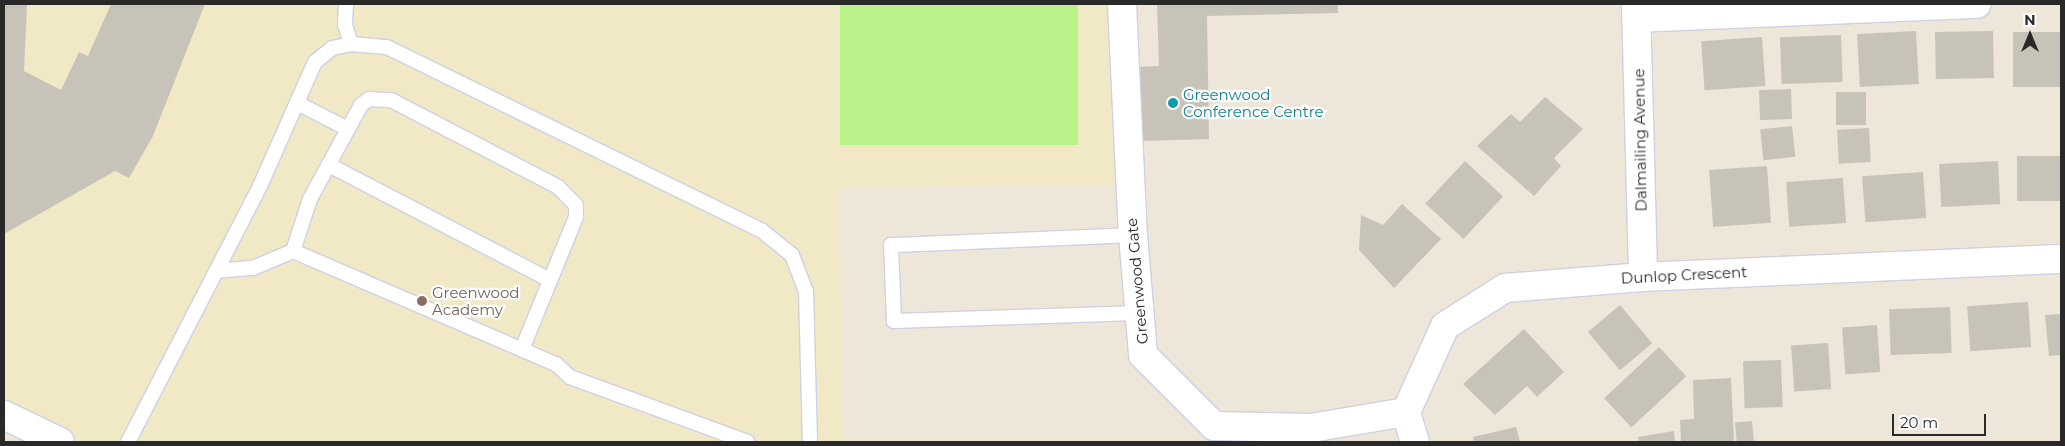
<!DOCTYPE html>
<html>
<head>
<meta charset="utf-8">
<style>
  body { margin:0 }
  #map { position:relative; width:2065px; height:446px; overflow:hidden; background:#ede6d9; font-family:Montserrat,sans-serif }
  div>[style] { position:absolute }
  .education>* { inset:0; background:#f1e8c6 }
  .pitch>* { inset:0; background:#baf289; transform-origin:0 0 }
  .building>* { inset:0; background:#c8c3b9; transform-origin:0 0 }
  .roads { filter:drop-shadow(1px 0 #ced0e4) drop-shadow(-1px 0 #ced0e4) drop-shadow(0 1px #ced0e4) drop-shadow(0 -1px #ced0e4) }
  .lane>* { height:14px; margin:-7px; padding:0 7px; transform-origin:7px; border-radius:7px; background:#fff }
  .street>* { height:28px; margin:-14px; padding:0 14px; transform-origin:14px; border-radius:14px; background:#fff }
  .secondary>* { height:28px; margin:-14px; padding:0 14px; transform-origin:14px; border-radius:14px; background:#fff }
  .dots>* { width:14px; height:14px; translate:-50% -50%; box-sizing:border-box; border:2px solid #fff; border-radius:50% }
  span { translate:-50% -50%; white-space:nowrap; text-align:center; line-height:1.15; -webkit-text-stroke:4.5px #fff; paint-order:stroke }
  .culture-label { font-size:15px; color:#0d838f }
  .left { translate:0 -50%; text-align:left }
  .street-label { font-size:15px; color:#292929 }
  .education-label { font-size:15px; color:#785e54 }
  .frame { position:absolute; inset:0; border:5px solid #292929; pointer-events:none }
  .north { position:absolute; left:2005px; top:10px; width:50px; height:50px; -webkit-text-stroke:4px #fff; paint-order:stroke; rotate:0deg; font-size:14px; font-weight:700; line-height:20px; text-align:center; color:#292929 }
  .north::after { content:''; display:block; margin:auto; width:18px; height:22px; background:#292929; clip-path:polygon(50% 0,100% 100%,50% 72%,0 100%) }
  .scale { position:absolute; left:1892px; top:414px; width:94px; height:22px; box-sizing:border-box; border:2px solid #292929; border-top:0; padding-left:6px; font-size:15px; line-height:18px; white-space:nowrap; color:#292929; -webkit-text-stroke:4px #fff; paint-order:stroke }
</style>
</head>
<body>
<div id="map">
  <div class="education">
    <div style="clip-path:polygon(4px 4px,1107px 4px,1114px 185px,839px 187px,843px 442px,60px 442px,4px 415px)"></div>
  </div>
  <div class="pitch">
    <div style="left:840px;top:4px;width:238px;height:141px"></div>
  </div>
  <div class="building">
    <div style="clip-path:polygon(4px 4px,27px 4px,24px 71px,61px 90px,79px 52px,88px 56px,111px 4px,205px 4px,153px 136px,129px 178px,115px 171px,4px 234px)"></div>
    <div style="clip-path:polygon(1157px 4px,1338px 4px,1338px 13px,1207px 16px,1209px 139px,1138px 141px,1136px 67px,1159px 66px)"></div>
    <div style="left:1916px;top:31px;width:53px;height:59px;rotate:87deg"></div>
    <div style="left:1993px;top:31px;width:47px;height:58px;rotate:89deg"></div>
    <div style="left:2061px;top:32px;width:55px;height:48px;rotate:90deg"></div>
    <div style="left:1841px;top:35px;width:47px;height:61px;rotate:88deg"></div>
    <div style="left:1762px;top:37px;width:49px;height:61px;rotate:86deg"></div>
    <div style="left:1791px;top:89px;width:30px;height:32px;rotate:88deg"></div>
    <div style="left:1836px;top:92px;width:30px;height:33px"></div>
    <div style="clip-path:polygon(1545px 97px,1583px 129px,1554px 158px,1561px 166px,1534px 196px,1477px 146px,1511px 114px,1520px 122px)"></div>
    <div style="left:1792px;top:126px;width:31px;height:32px;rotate:84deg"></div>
    <div style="left:1869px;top:128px;width:34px;height:32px;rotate:87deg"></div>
    <div style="left:2061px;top:156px;width:45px;height:44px;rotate:90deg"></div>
    <div style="left:1465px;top:161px;width:52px;height:58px;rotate:43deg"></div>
    <div style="left:1998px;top:161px;width:43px;height:59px;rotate:87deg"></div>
    <div style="left:1767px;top:166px;width:57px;height:58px;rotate:86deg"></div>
    <div style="left:1923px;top:172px;width:46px;height:61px;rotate:86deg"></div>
    <div style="left:1843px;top:178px;width:45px;height:57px;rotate:86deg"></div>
    <div style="clip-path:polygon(1402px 204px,1441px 239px,1394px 288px,1359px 250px,1361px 215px,1383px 225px)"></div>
    <div style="left:2028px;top:302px;width:45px;height:61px;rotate:86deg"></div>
    <div style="left:1620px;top:305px;width:50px;height:42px;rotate:50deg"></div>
    <div style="left:1950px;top:307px;width:46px;height:61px;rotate:88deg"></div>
    <div style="clip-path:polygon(2061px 314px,2061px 355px,2049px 356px,2045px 315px)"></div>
    <div style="left:1877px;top:325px;width:47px;height:35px;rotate:86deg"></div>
    <div style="clip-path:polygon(1524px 329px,1564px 372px,1537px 397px,1527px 386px,1495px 415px,1463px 384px)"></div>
    <div style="left:1828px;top:343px;width:46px;height:37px;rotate:86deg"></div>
    <div style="left:1659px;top:347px;width:40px;height:75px;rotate:47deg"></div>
    <div style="left:1781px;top:360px;width:47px;height:38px;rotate:88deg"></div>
    <div style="clip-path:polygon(1731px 378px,1734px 441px,1681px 442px,1680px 420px,1694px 419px,1693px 380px)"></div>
    <div style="left:1752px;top:421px;width:21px;height:17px;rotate:85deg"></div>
    <div style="clip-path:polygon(1516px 427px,1520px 442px,1474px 442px,1473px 437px)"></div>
    <div style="clip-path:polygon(1674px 431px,1675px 442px,1639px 442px,1638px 437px)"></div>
  </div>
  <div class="roads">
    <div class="lane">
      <div style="left:346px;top:4px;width:21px;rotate:93deg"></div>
      <div style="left:345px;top:25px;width:20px;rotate:72deg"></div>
      <div style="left:297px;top:103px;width:57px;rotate:27deg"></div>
      <div style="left:329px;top:165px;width:249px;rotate:27.5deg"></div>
      <div style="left:1133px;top:235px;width:242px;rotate:177.6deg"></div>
      <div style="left:891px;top:245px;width:76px;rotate:87.7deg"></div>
      <div style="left:894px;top:321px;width:245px;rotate:-1.9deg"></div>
      <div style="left:293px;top:251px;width:286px;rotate:23.3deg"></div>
      <div style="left:556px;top:364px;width:19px;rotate:43deg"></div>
      <div style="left:570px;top:377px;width:189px;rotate:20.1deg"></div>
      <div style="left:216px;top:271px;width:37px;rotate:-5deg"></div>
      <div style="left:253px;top:268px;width:43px;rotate:-23deg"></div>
      <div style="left:293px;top:251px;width:55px;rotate:-71.9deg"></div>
      <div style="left:310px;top:199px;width:107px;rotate:-61.5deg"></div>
      <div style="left:361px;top:105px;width:10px;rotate:-37deg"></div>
      <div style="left:369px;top:99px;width:22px;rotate:3deg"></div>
      <div style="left:391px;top:100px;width:188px;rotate:27.5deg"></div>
      <div style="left:558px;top:187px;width:25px;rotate:45deg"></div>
      <div style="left:576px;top:205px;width:12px;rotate:90deg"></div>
      <div style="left:576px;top:217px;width:143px;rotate:112.2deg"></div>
      <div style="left:128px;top:442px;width:288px;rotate:-62.7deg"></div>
      <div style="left:260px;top:186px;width:136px;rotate:-66.1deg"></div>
      <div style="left:315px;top:62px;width:22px;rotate:-39deg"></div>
      <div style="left:332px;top:48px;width:19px;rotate:-12deg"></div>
      <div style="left:351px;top:44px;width:36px;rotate:5deg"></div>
      <div style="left:387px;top:47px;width:416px;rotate:26.1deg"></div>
      <div style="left:761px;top:230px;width:40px;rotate:39deg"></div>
      <div style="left:792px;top:255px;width:39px;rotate:69deg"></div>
      <div style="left:806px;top:291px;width:151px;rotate:88.5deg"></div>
    </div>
    <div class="street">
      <div style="left:1122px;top:4px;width:231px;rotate:87.3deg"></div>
      <div style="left:1133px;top:235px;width:120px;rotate:85.2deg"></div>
      <div style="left:1143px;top:355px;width:100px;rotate:45deg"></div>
      <div style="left:1214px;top:426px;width:97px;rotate:1.2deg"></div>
      <div style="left:1311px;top:428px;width:96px;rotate:-9.6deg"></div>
      <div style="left:1636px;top:4px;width:273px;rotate:88.5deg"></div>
      <div style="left:1637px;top:18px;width:340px;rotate:-2.4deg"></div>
      <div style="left:1415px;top:442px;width:31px;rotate:-107deg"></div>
      <div style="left:1406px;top:412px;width:94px;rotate:-65.6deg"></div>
      <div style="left:1445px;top:326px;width:71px;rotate:-32.3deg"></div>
      <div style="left:1505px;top:288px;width:138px;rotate:-4.6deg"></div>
      <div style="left:1643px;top:277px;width:418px;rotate:-2.5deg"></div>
    </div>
    <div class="secondary">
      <div style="left:4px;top:415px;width:62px;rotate:25.7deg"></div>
    </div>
  </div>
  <div class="dots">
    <div style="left:1173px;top:103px;background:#0f9aa8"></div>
    <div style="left:422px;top:301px;background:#8d6e63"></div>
  </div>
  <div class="culture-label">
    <span class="left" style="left:1183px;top:103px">Greenwood<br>Conference Centre</span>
  </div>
  <div class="street-label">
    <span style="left:1640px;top:140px;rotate:-91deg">Dalmailing Avenue</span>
    <span style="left:1684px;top:275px;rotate:-3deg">Dunlop Crescent</span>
    <span style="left:1137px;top:281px;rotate:-95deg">Greenwood Gate</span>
  </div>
  <div class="education-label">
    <span class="left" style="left:432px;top:301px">Greenwood<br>Academy</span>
  </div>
  <div class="frame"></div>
  <div class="north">N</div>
  <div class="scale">20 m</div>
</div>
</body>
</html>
